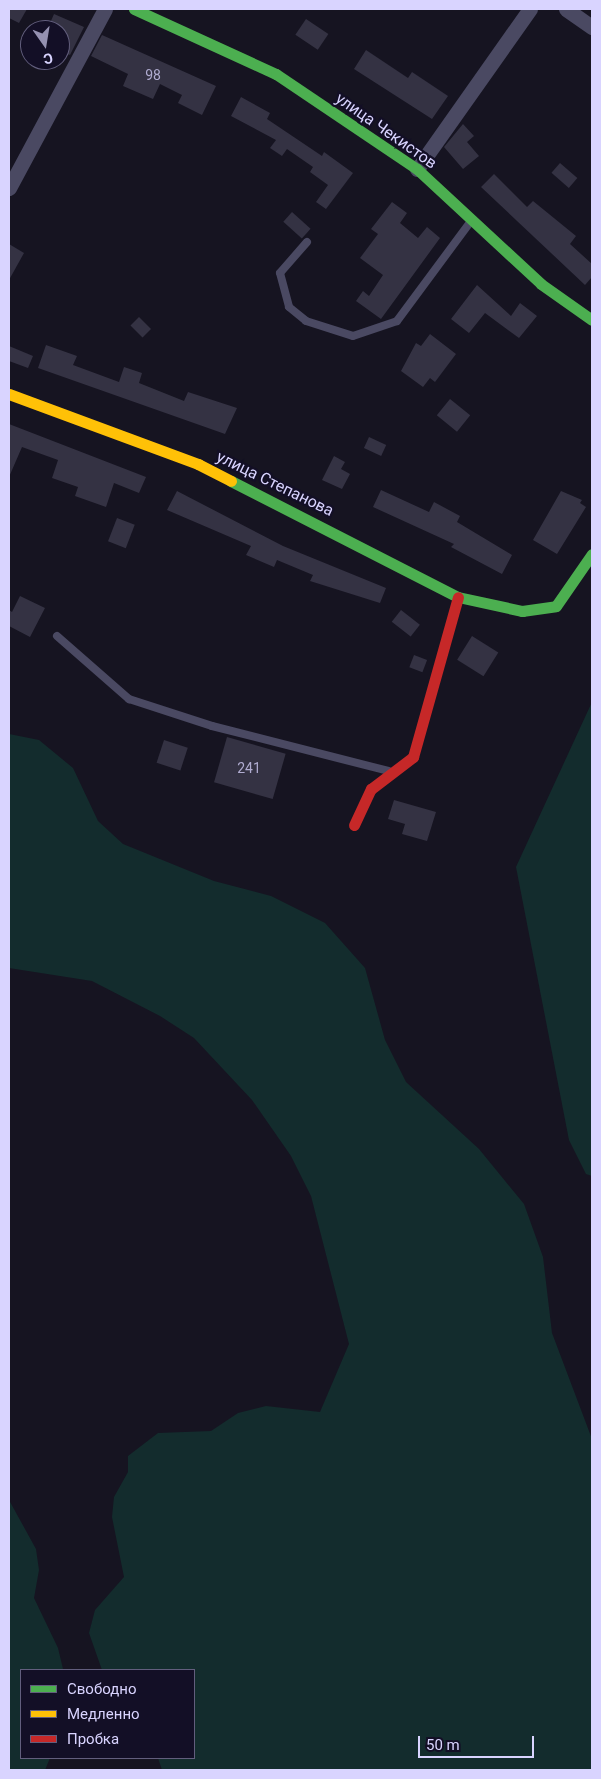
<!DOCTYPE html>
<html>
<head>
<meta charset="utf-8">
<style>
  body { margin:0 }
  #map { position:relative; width:601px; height:1779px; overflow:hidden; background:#161421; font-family:Roboto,sans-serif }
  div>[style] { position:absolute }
  .green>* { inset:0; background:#132c2d }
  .building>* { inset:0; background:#343243; transform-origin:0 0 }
  .lane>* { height:8px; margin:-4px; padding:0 4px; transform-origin:4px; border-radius:4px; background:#4a4962 }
  .street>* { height:15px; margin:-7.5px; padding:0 7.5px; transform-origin:7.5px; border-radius:7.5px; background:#4a4962 }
  .fast>* { height:11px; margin:-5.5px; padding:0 5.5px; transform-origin:5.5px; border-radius:5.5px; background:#4caf50 }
  .slow>* { height:11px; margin:-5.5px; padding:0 5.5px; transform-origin:5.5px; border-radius:5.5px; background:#ffc107 }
  .jam>* { height:11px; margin:-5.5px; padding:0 5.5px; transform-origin:5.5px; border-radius:5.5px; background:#c62828 }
  span { translate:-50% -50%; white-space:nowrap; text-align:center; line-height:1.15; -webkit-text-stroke:4.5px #130f26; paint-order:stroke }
  .number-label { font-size:14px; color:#b0acd0 }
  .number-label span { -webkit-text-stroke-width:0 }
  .street-label { font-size:16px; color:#d9d4ff }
  .frame { position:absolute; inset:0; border:10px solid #d9d4ff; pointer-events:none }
  .legend { position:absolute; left:20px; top:1669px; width:175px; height:90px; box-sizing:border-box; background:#130f26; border:1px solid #625e7d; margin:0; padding:6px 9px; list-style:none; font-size:15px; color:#d9d4ff }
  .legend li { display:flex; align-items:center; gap:10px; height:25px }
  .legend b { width:25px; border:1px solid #625e7d }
  .north { position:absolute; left:20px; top:20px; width:50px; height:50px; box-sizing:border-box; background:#130f26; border:1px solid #625e7d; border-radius:50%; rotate:167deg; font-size:14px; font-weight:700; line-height:20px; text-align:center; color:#d9d4ff }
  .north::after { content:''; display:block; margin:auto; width:18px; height:22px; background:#9591b1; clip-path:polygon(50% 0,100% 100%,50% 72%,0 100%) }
  .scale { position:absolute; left:418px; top:1736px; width:116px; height:22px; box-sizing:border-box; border:2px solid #d9d4ff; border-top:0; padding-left:6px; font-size:15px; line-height:18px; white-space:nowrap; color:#d9d4ff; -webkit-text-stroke:4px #130f26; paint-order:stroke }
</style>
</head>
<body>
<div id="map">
  <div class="green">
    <div style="clip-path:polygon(592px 702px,592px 1176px,586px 1174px,569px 1140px,516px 867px)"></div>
    <div style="clip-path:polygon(9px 734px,39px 740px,73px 768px,98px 821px,123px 844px,214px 881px,271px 896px,325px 923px,365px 968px,385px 1040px,406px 1082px,479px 1149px,524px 1204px,543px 1257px,552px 1333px,592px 1439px,592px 1770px,162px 1770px,158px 1758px,194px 1758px,194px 1670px,102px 1670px,89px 1633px,95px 1610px,124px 1577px,112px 1517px,114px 1497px,128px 1472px,128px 1456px,158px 1433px,211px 1431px,238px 1413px,266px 1406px,320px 1412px,349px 1344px,311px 1196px,291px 1156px,252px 1100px,194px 1038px,160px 1016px,92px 981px,9px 968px)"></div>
    <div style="clip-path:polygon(9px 1500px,36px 1549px,39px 1570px,34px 1598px,58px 1648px,63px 1669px,21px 1670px,21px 1758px,50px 1758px,45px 1770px,9px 1770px)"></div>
  </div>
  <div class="building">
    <div style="clip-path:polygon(9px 9px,27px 9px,19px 23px,9px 18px)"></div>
    <div style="clip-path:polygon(54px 14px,84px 27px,70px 55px,60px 51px,60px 30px,47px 30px)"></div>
    <div style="left:306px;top:19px;width:27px;height:19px;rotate:34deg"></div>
    <div style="clip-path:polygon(102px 35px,216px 86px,202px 115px,178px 103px,182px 95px,160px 84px,153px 99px,123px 86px,128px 74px,91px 56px)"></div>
    <div style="clip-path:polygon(366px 50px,408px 78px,412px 72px,448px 96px,432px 119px,354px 69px)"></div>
    <div style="clip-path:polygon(241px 97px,270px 113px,267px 119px,322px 156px,324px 152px,353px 173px,326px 209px,316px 202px,328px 185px,310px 172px,313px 167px,287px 149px,282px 156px,270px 148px,276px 140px,231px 116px)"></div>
    <div style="clip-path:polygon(463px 124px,474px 136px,467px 142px,479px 156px,463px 169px,444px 147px)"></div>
    <div style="left:560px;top:163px;width:23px;height:13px;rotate:41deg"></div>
    <div style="clip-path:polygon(494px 174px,527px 207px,533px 201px,576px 236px,570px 244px,592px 264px,592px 277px,585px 285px,481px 187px)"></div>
    <div style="clip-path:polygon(392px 202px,407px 213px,400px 223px,418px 238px,427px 227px,440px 238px,381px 319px,356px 301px,363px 291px,369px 296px,383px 275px,360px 258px,378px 234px,371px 229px)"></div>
    <div style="left:292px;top:212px;width:25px;height:13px;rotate:42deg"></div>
    <div style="clip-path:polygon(9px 244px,24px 253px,9px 280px)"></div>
    <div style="clip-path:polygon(477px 285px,511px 316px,520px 303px,537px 316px,519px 338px,485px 313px,469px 333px,451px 319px)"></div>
    <div style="left:139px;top:317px;width:17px;height:12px;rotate:45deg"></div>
    <div style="clip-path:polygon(430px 334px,456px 354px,435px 382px,430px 378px,423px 387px,401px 371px,416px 343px,421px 346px)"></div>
    <div style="clip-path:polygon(46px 345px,77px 356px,73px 365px,119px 382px,124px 367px,142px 373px,139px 383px,184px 401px,188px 392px,237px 408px,225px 434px,38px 368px)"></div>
    <div style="clip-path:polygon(9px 346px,33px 356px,28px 368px,9px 361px)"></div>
    <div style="left:450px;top:399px;width:26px;height:21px;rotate:39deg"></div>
    <div style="clip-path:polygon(9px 424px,146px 477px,139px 493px,114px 483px,106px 507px,75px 496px,78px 487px,52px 478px,58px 460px,22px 447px,9px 477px)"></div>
    <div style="left:369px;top:437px;width:19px;height:12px;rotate:25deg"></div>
    <div style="clip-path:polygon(334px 456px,345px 462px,341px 469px,350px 474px,342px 489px,322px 480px)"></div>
    <div style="clip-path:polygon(381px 490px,429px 512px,434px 502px,460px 516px,457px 522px,512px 555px,502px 574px,451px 547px,454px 544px,373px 507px)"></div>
    <div style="clip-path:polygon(177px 491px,283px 546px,386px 588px,380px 603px,310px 581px,313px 575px,277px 560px,274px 567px,246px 555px,251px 546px,167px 510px)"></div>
    <div style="clip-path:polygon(561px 491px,582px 500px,580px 503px,586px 507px,557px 554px,533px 540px)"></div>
    <div style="left:117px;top:518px;width:19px;height:25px;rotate:21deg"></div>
    <div style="clip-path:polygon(20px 596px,45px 608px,30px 637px,9px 626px,9px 610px,12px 612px)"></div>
    <div style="left:401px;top:610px;width:24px;height:15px;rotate:38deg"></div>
    <div style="left:472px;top:636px;width:31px;height:28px;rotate:32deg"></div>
    <div style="left:414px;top:655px;width:14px;height:13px;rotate:21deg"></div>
    <div style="left:227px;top:737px;width:61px;height:47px;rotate:16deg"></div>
    <div style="left:164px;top:740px;width:25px;height:24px;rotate:18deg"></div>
    <div style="clip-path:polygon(394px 800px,436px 812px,427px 841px,402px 834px,405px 824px,388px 819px)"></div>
  </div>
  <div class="lane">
    <div style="left:307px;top:242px;width:41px;rotate:131.1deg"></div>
    <div style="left:280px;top:273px;width:35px;rotate:75deg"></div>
    <div style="left:289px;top:307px;width:22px;rotate:39deg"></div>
    <div style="left:306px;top:321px;width:49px;rotate:17.7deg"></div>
    <div style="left:353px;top:336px;width:46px;rotate:-18.8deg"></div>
    <div style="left:397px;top:321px;width:124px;rotate:-53.5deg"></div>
    <div style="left:57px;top:636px;width:96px;rotate:41.2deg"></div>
    <div style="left:129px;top:699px;width:87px;rotate:18deg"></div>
    <div style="left:212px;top:726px;width:182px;rotate:14.3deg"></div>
  </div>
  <div class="street">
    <div style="left:566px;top:9px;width:32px;rotate:35deg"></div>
    <div style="left:417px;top:169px;width:196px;rotate:-54.8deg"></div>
    <div style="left:9px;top:188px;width:203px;rotate:-61.8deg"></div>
  </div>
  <div class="fast">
    <div style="left:134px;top:9px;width:156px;rotate:24.6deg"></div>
    <div style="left:276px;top:74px;width:170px;rotate:34deg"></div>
    <div style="left:417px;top:169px;width:169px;rotate:42.8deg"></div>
    <div style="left:541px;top:284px;width:62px;rotate:35.2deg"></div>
    <div style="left:231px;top:481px;width:255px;rotate:27.1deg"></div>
    <div style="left:458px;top:597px;width:66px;rotate:12.3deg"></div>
    <div style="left:522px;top:611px;width:34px;rotate:-8deg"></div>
    <div style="left:556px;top:606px;width:63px;rotate:-55.3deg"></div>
  </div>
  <div class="slow">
    <div style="left:9px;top:394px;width:202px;rotate:20.3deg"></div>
    <div style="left:198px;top:464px;width:37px;rotate:27deg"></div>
  </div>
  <div class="jam">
    <div style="left:354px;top:825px;width:40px;rotate:-65deg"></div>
    <div style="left:371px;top:789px;width:53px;rotate:-37.3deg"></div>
    <div style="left:413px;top:757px;width:166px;rotate:-74.3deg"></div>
  </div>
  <div class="number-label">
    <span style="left:153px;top:75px">98</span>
    <span style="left:249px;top:768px">241</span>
  </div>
  <div class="street-label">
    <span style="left:386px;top:131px;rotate:35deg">улица Чекистов</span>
    <span style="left:275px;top:484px;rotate:26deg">улица Степанова</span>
  </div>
  <div class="frame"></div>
  <ul class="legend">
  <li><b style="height:6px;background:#4caf50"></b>Свободно</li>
  <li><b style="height:6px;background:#ffc107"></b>Медленно</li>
  <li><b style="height:6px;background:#c62828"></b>Пробка</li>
  </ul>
  <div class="north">С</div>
  <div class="scale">50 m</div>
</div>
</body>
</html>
